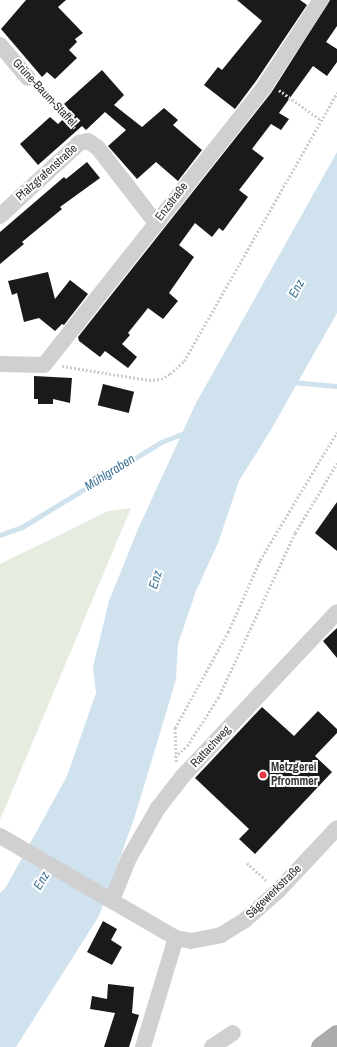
<!DOCTYPE html>
<html>
<head>
<meta charset="utf-8">
<style>
  body { margin:0 }
  #map { position:relative; width:337px; height:1047px; overflow:hidden; background:#fff; font-family:"Archivo Narrow",sans-serif }
  div>[style] { position:absolute }
  .green>* { inset:0; background:#e6ecdf }
  .water>* { inset:0; background:#cfe2ee }
  .stream>* { height:5px; margin:-2.5px; padding:0 2.5px; transform-origin:2.5px; border-radius:2.5px; background:#cfe2ee }
  .building>* { inset:0; background:#1a1a1a; transform-origin:0 0 }
  .path>* { height:2.5px; margin-top:-1.25px; transform-origin:0; background:repeating-linear-gradient(90deg,#cdcdcd 0 2px,transparent 0 4px) }
  .minor>* { height:16px; margin:-8px; padding:0 8px; transform-origin:8px; border-radius:8px; background:#d0d0d0 }
  .major>* { height:21px; margin:-10.5px; padding:0 10.5px; transform-origin:10.5px; border-radius:10.5px; background:#ababab }
  .dots>* { width:11px; height:11px; translate:-50% -50%; box-sizing:border-box; border:2px solid #fff; border-radius:50% }
  span { translate:-50% -50%; white-space:nowrap; text-align:center; line-height:1.15; -webkit-text-stroke:4px #fff; paint-order:stroke }
  .street-label { font-size:12px; color:#333 }
  .poi-label { font-size:12px; color:#333; font-weight:700 }
  .left { translate:0 -50%; text-align:left }
  .water-label { font-size:13px; color:#3f7597; font-style:italic }
</style>
</head>
<body>
<div id="map">
  <div class="green">
    <div style="clip-path:polygon(131px 508px,0 820px,0 564px,108px 511px)"></div>
  </div>
  <div class="water">
    <div style="clip-path:polygon(337px 152px,337px 313px,272px 428px,239px 481px,218px 543px,196px 591px,178px 644px,176px 679px,163px 723px,134px 819px,99px 916px,16px 1047px,0 1047px,0 893px,6px 887px,67px 776px,96px 693px,93px 667px,109px 601px,138px 529px,196px 403px)"></div>
  </div>
  <div class="stream">
    <div style="left:292px;top:382px;width:45px;rotate:5.1deg"></div>
    <div style="left:0;top:535px;width:23px;rotate:-20deg"></div>
    <div style="left:22px;top:527px;width:163px;rotate:-31.4deg"></div>
    <div style="left:161px;top:442px;width:30px;rotate:-21deg"></div>
  </div>
  <div class="building">
    <div style="clip-path:polygon(26px 0,66px 0,58px 7px,83px 33px,75px 39px,77px 42px,69px 50px,77px 58px,55px 79px,47px 72px,42px 77px,1px 29px)"></div>
    <div style="clip-path:polygon(237px 0,300px 0,307px 5px,256px 81px,235px 109px,204px 85px,218px 67px,222px 70px,262px 21px)"></div>
    <div style="clip-path:polygon(330px 0,337px 0,337px 26px,326px 42px,337px 49px,337px 62px,327px 76px,313px 66px,279px 113px,289px 119px,281px 130px,271px 124px,252px 149px,264px 158px,239px 190px,248px 197px,223px 231px,219px 228px,212px 237px,195px 223px,179px 245px,194px 257px,169px 293px,178px 301px,163px 319px,148px 308px,128px 333px,130px 335px,122px 344px,137px 357px,128px 368px,105px 351px,100px 357px,79px 341px,78px 337px,271px 93px)"></div>
    <div style="clip-path:polygon(102px 70px,124px 95px,114px 105px,142px 127px,164px 108px,178px 120px,173px 125px,202px 150px,178px 181px,156px 162px,137px 179px,108px 146px,126px 130px,105px 112px,86px 130px,82px 126px,38px 165px,20px 144px,50px 117px,58px 124px,71px 112px,64px 104px)"></div>
    <div style="clip-path:polygon(87px 162px,100px 178px,60px 207px,62px 209px,22px 242px,24px 244px,0 264px,0 232px,64px 177px,66px 179px)"></div>
    <div style="clip-path:polygon(48px 272px,55px 299px,70px 280px,88px 294px,64px 325px,62px 324px,55px 331px,39px 318px,24px 322px,17px 293px,12px 295px,8px 281px)"></div>
    <div style="clip-path:polygon(34px 376px,72px 378px,70px 403px,53px 399px,53px 404px,38px 404px,38px 399px,34px 399px)"></div>
    <div style="left:103px;top:384px;width:32px;height:22px;rotate:14deg"></div>
    <div style="clip-path:polygon(337px 502px,337px 551px,315px 533px)"></div>
    <div style="clip-path:polygon(337px 628px,337px 658px,323px 641px)"></div>
    <div style="clip-path:polygon(262px 707px,294px 736px,318px 711px,337px 729px,337px 733px,315px 756px,332px 772px,255px 854px,239px 839px,249px 829px,195px 778px)"></div>
    <div style="clip-path:polygon(103px 921px,117px 929px,111px 940px,122px 947px,112px 965px,87px 952px)"></div>
    <div style="clip-path:polygon(108px 984px,134px 987px,132px 1013px,139px 1015px,129px 1047px,104px 1047px,115px 1013px,90px 1009px,92px 996px,107px 999px)"></div>
  </div>
  <div class="path">
    <div style="left:39px;top:89px;width:53px;rotate:47.3deg"></div>
    <div style="left:279px;top:90px;width:52px;rotate:35.5deg"></div>
    <div style="left:62px;top:366px;width:88px;rotate:9.1deg"></div>
    <div style="left:149px;top:380px;width:12px;rotate:-5deg"></div>
    <div style="left:161px;top:379px;width:10px;rotate:-29deg"></div>
    <div style="left:170px;top:374px;width:19px;rotate:-43deg"></div>
    <div style="left:184px;top:361px;width:309px;rotate:-60.3deg"></div>
    <div style="left:175px;top:757px;width:16px;rotate:-43deg"></div>
    <div style="left:187px;top:746px;width:57px;rotate:-57.1deg"></div>
    <div style="left:218px;top:698px;width:182px;rotate:-65deg"></div>
    <div style="left:295px;top:533px;width:82px;rotate:-59deg"></div>
    <div style="left:176px;top:762px;width:34px;rotate:-92deg"></div>
    <div style="left:175px;top:728px;width:110px;rotate:-61.1deg"></div>
    <div style="left:228px;top:632px;width:79px;rotate:-66deg"></div>
    <div style="left:260px;top:560px;width:149px;rotate:-59deg"></div>
    <div style="left:247px;top:863px;width:27px;rotate:42deg"></div>
  </div>
  <div class="minor">
    <div style="left:0;top:45px;width:43px;rotate:49.7deg"></div>
    <div style="left:0;top:216px;width:108px;rotate:-42.7deg"></div>
    <div style="left:79px;top:143px;width:9px;rotate:-13deg"></div>
    <div style="left:88px;top:141px;width:12px;rotate:35deg"></div>
    <div style="left:98px;top:148px;width:95px;rotate:52.3deg"></div>
    <div style="left:0;top:364px;width:44px;rotate:1.3deg"></div>
    <div style="left:44px;top:365px;width:355px;rotate:-51.6deg"></div>
    <div style="left:264px;top:87px;width:104px;rotate:-56.8deg"></div>
    <div style="left:0;top:836px;width:203px;rotate:30.1deg"></div>
    <div style="left:176px;top:938px;width:15px;rotate:11deg"></div>
    <div style="left:191px;top:941px;width:31px;rotate:-11deg"></div>
    <div style="left:221px;top:935px;width:28px;rotate:-32deg"></div>
    <div style="left:245px;top:920px;width:44px;rotate:-41.3deg"></div>
    <div style="left:278px;top:891px;width:86px;rotate:-46.9deg"></div>
    <div style="left:112px;top:900px;width:45px;rotate:-68deg"></div>
    <div style="left:129px;top:858px;width:58px;rotate:-59.9deg"></div>
    <div style="left:158px;top:808px;width:39px;rotate:-52deg"></div>
    <div style="left:182px;top:777px;width:226px;rotate:-46.8deg"></div>
    <div style="left:143px;top:1047px;width:114px;rotate:-73.2deg"></div>
    <div style="left:212px;top:1047px;width:25px;rotate:-34deg"></div>
  </div>
  <div class="major">
    <div style="left:321px;top:1047px;width:20px;rotate:-37deg"></div>
  </div>
  <div class="dots">
    <div style="left:263px;top:775px;background:#e63946"></div>
  </div>
  <div class="street-label">
    <span style="left:44px;top:93px;rotate:47deg">Grüne-Baum-Staffel</span>
    <span style="left:47px;top:173px;rotate:-42deg">Pfalzgrafenstraße</span>
    <span style="left:172px;top:202px;rotate:-52deg">Enzstraße</span>
    <span style="left:211px;top:747px;rotate:-47deg">Rattachweg</span>
    <span style="left:274px;top:892px;rotate:-44deg">Sägewerkstraße</span>
  </div>
  <div class="poi-label">
    <span class="left" style="left:271px;top:775px">Metzgerei<br>Pfrommer</span>
  </div>
  <div class="water-label">
    <span style="left:297px;top:289px;rotate:-61deg">Enz</span>
    <span style="left:110px;top:473px;rotate:-32deg">Mühlgraben</span>
    <span style="left:156px;top:580px;rotate:-73deg">Enz</span>
    <span style="left:42px;top:881px;rotate:-59deg">Enz</span>
  </div>
</div>
</body>
</html>
